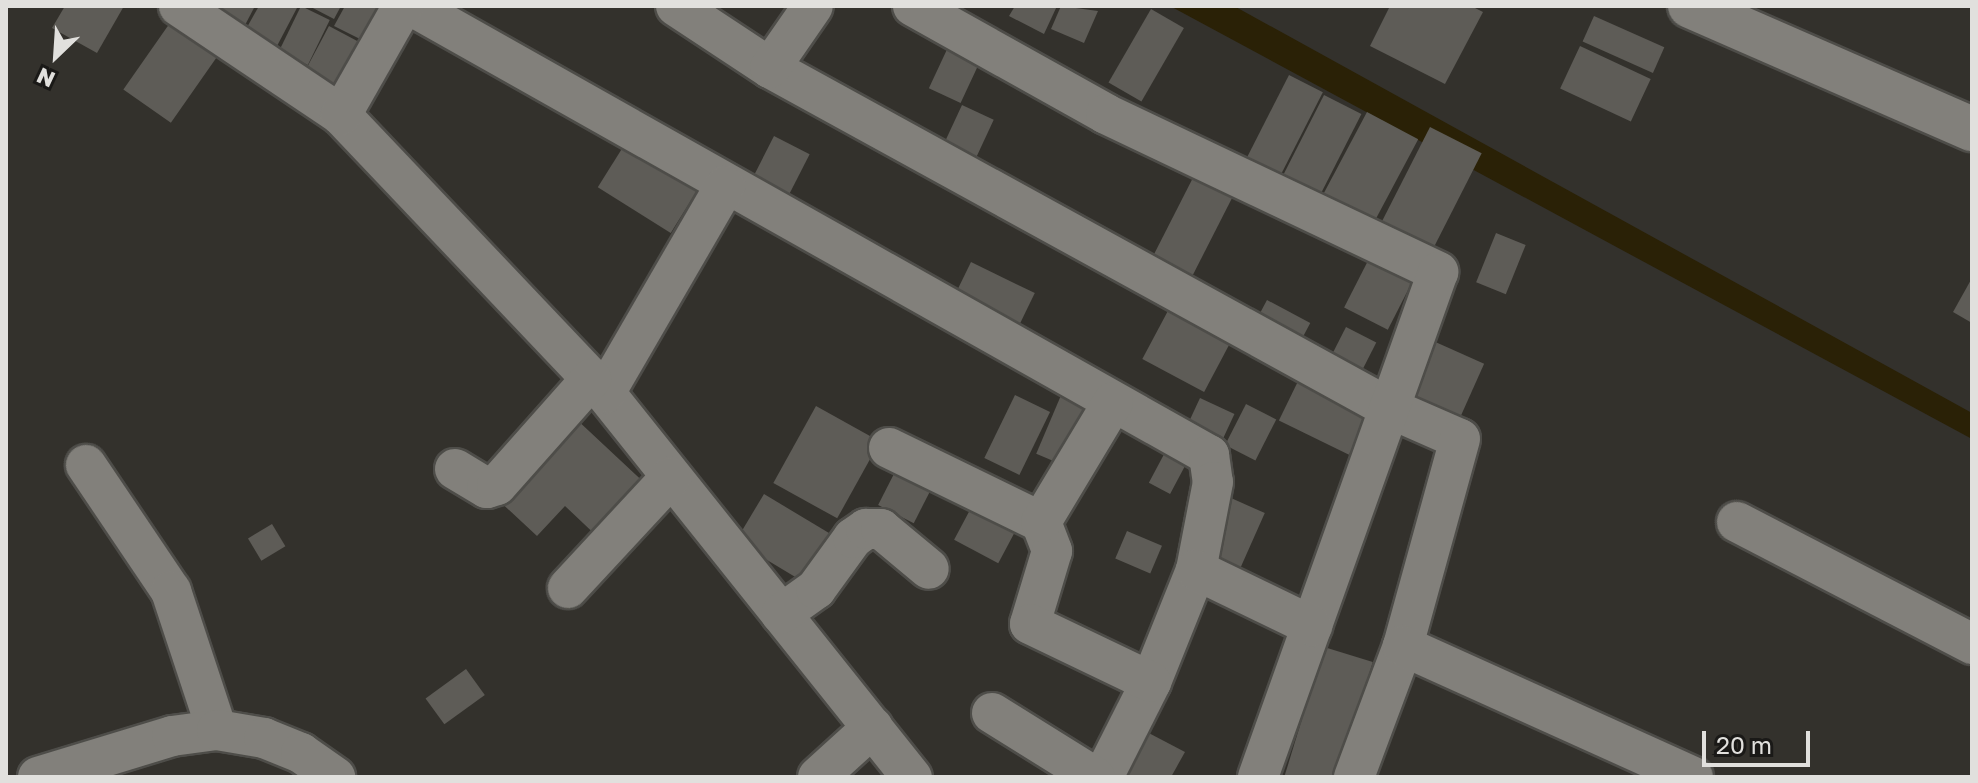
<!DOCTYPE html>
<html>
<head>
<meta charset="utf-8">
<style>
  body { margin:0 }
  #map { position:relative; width:1978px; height:783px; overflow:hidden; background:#33312c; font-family:"Golos Text",sans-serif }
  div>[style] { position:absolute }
  .water>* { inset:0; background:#2a2106 }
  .building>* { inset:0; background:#5e5c57; transform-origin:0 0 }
  .roads { filter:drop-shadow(2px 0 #4e4d49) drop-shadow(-2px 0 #4e4d49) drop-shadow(0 2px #4e4d49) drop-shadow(0 -2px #4e4d49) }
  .minor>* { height:40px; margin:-20px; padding:0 20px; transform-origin:20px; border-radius:20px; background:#82807b }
  .secondary>* { height:44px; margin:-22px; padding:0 22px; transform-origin:22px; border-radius:22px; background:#82807b }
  span { translate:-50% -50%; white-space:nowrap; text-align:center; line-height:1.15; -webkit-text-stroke:6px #1a1917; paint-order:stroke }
  .frame { position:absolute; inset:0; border:8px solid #e1e0dd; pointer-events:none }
  .north { position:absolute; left:16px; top:16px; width:80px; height:80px; -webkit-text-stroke:6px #1a1917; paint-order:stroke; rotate:205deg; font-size:22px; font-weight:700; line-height:32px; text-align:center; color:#e1e0dd }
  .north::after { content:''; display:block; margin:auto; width:28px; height:36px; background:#e1e0dd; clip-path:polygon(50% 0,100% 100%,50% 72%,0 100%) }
  .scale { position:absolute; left:1702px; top:731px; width:108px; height:36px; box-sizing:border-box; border:4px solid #e1e0dd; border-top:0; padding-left:10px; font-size:24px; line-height:28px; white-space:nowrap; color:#e1e0dd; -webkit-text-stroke:6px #1a1917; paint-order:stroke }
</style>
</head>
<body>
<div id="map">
  <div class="water">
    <div style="clip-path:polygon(1170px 6px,1234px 6px,1972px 413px,1972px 439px)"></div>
  </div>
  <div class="building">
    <div style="clip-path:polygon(65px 6px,124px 6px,97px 53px,52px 28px)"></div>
    <div style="clip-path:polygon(209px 6px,255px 6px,244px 27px)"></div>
    <div style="clip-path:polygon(259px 6px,298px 6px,277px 46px,246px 29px)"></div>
    <div style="left:301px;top:6px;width:32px;height:50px;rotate:26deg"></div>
    <div style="clip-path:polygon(309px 6px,341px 6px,334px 19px)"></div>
    <div style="clip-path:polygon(345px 6px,381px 6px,366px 42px,334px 26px)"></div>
    <div style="clip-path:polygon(1015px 6px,1057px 6px,1044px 34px,1009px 16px)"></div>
    <div style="clip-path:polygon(1061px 6px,1098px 11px,1084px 43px,1051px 29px)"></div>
    <div style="clip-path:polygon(1390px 6px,1471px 6px,1483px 12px,1445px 84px,1370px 46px)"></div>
    <div style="left:1151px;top:9px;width:38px;height:85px;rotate:30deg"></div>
    <div style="left:179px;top:10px;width:58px;height:97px;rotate:35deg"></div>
    <div style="left:1594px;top:16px;width:77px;height:28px;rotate:24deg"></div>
    <div style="left:329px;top:26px;width:41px;height:55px;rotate:28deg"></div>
    <div style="left:950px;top:43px;width:35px;height:50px;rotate:25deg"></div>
    <div style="left:1580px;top:46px;width:78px;height:47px;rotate:25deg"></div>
    <div style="left:1289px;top:75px;width:38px;height:103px;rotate:27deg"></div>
    <div style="left:1324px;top:95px;width:42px;height:103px;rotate:27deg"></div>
    <div style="left:962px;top:105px;width:35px;height:44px;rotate:25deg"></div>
    <div style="left:1367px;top:112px;width:58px;height:106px;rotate:28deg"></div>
    <div style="left:1430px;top:127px;width:58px;height:111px;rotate:27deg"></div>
    <div style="left:774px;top:136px;width:40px;height:58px;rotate:27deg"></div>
    <div style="left:628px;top:139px;width:86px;height:57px;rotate:32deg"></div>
    <div style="left:1201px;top:162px;width:44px;height:115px;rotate:27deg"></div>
    <div style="left:1496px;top:233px;width:32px;height:53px;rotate:22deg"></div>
    <div style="left:1375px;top:247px;width:49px;height:68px;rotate:27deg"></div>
    <div style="left:971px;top:262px;width:71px;height:47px;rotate:26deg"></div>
    <div style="clip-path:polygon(1972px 278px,1972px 323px,1953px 312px)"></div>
    <div style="left:1267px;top:300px;width:49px;height:32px;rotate:28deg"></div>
    <div style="left:1170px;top:307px;width:70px;height:59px;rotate:28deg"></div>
    <div style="left:1346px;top:327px;width:34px;height:37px;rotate:27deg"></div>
    <div style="left:1422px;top:336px;width:68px;height:73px;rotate:24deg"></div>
    <div style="left:1303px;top:371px;width:78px;height:55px;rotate:26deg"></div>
    <div style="left:1062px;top:393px;width:38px;height:66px;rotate:23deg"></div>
    <div style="left:1015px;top:395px;width:39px;height:70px;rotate:26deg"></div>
    <div style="left:1200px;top:398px;width:38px;height:41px;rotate:25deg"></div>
    <div style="left:1246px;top:404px;width:34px;height:46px;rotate:27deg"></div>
    <div style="left:816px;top:406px;width:73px;height:88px;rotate:29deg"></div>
    <div style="clip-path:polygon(574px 417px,651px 489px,602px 541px,565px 506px,537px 536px,496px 498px)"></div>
    <div style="left:1170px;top:443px;width:24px;height:45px;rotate:28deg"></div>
    <div style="left:899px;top:464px;width:40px;height:46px;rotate:27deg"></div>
    <div style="left:764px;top:494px;width:87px;height:55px;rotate:31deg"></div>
    <div style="left:1231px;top:498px;width:37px;height:68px;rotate:24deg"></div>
    <div style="left:971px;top:508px;width:50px;height:36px;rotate:28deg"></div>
    <div style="left:272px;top:524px;width:26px;height:28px;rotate:59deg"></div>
    <div style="left:1127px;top:531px;width:38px;height:30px;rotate:23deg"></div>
    <div style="left:1324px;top:647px;width:51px;height:136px;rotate:17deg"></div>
    <div style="left:466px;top:669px;width:32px;height:50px;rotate:54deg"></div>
    <div style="clip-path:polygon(1143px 730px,1185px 752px,1171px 777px,1117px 777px)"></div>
  </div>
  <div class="roads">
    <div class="minor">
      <div style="left:179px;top:6px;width:195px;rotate:33.9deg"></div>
      <div style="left:341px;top:115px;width:383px;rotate:46.5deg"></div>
      <div style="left:605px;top:393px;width:492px;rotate:51.4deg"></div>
      <div style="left:412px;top:6px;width:915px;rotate:29.4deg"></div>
      <div style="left:1209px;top:455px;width:27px;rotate:82deg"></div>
      <div style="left:1213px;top:482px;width:90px;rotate:100.9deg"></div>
      <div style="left:1196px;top:570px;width:121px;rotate:111.9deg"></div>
      <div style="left:1151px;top:682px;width:106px;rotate:116.8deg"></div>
      <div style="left:676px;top:6px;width:113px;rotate:33.4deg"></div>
      <div style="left:770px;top:68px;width:706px;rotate:28.78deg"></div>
      <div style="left:1389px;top:408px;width:77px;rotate:23.6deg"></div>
      <div style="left:1460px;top:439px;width:215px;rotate:105.4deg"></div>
      <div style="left:1403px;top:646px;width:140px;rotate:110.5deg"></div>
      <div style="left:913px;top:6px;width:221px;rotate:29.2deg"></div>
      <div style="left:1106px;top:114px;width:368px;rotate:25.4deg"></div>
      <div style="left:1438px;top:272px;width:536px;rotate:109.62deg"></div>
      <div style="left:770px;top:68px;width:75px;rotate:-55.3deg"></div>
      <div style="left:341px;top:115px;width:125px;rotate:-60.4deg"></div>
      <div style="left:605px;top:393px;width:239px;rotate:-59.9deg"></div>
      <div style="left:889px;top:448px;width:169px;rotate:26deg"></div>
      <div style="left:1041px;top:522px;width:31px;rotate:69deg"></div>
      <div style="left:1052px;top:551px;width:76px;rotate:106.8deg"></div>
      <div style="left:1030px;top:624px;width:134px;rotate:25.6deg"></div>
      <div style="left:86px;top:465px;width:152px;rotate:56deg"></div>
      <div style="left:171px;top:591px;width:146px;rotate:71.7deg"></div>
      <div style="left:455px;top:469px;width:37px;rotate:31deg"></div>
      <div style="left:487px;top:488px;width:10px;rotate:-17deg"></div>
      <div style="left:497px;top:485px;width:142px;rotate:-48.4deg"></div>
      <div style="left:1041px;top:522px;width:140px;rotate:-59deg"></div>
      <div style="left:1737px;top:522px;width:265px;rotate:27.4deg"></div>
      <div style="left:1196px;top:570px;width:129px;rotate:25.8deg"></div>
      <div style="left:568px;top:588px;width:151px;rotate:-47.1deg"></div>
      <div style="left:781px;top:614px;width:43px;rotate:-35.5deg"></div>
      <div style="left:816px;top:589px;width:63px;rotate:-54deg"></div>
      <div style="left:853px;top:538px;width:16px;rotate:-35deg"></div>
      <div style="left:866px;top:529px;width:15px"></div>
      <div style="left:881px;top:529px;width:62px;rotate:39.8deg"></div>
      <div style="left:1403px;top:646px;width:318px;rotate:24.3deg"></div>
      <div style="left:992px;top:713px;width:121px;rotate:31.9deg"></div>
      <div style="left:38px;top:777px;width:140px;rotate:-17deg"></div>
      <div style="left:172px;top:736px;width:45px;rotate:-7.6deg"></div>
      <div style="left:217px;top:730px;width:48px;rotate:9.7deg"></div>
      <div style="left:264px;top:738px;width:40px;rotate:22deg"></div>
      <div style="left:301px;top:753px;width:42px;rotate:35.2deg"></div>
      <div style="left:818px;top:777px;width:74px;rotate:-42.3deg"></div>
    </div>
    <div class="secondary">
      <div style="left:1690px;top:6px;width:308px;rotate:23.6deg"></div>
    </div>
  </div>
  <div class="frame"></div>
  <div class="north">N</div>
  <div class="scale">20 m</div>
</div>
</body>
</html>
